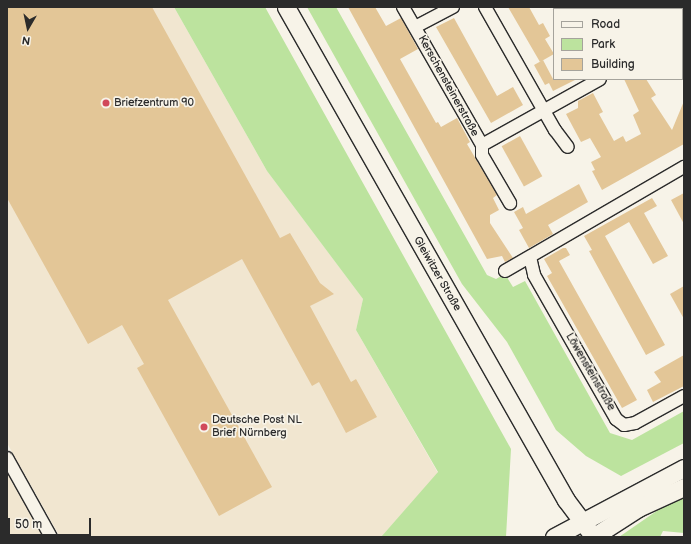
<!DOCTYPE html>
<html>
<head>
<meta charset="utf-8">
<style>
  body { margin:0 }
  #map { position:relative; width:691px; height:544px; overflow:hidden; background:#f7f3e8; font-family:"Balsamiq Sans",sans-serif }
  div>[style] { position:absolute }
  .built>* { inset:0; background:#f1e6d0 }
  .green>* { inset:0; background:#bce39e }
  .building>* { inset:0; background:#e3c697; transform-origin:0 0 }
  .roads { filter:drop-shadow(1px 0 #2b2b2b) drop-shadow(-1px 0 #2b2b2b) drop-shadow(0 1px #2b2b2b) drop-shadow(0 -1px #2b2b2b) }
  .street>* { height:12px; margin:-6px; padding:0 6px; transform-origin:6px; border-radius:6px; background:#f7f3e8 }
  .secondary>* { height:17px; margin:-8.5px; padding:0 8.5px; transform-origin:8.5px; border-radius:8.5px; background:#f7f3e8 }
  .dots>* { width:11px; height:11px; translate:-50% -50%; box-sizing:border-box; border:2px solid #f7f3e8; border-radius:50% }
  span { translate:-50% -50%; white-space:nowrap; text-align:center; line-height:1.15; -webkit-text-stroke:3.5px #f7f3e8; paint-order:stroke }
  .street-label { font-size:11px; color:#2b2b2b }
  .poi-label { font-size:11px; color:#2b2b2b }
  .left { translate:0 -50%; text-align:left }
  .frame { position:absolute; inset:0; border:8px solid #2b2b2b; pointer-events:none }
  .legend { position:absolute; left:553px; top:8px; width:130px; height:72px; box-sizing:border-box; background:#f7f3e8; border:1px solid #a5a39c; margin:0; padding:5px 7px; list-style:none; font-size:12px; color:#2b2b2b }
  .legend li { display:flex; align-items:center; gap:8px; height:20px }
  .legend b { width:20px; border:1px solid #a5a39c }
  .north { position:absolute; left:8px; top:8px; width:40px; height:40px; -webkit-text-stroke:3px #f7f3e8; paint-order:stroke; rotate:189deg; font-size:11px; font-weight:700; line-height:16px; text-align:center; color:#2b2b2b }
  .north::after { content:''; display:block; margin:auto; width:14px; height:18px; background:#2b2b2b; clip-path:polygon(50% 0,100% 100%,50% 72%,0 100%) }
  .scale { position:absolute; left:8px; top:518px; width:83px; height:18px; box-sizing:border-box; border:2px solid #2b2b2b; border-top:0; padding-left:5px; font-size:12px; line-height:14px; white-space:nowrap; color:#2b2b2b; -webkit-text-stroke:3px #f7f3e8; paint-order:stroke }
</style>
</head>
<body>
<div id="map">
  <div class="built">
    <div style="clip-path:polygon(7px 7px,174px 7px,267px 171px,363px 299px,356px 330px,438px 473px,381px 537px,60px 537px,7px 443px)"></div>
    <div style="clip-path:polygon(7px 473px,43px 537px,7px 537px)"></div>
  </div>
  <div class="green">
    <div style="clip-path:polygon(174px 7px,265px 7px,511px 449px,506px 537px,381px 537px,438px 472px,356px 330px,363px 299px,267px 171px)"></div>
    <div style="clip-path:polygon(307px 7px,336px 7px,487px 275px,496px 279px,505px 274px,513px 287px,525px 281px,610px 433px,632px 440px,684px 411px,684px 443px,621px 476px,586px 456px,556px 430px,507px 342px,462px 284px)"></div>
    <div style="clip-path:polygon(684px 497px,684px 533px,663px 531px,660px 537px,619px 537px,661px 508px)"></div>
  </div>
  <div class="building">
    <div style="clip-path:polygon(7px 7px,152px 7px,280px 238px,290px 233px,320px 283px,334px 294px,310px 306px,351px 382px,356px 379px,377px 417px,346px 433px,319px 382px,312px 386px,242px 259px,168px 300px,272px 487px,219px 516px,137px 368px,144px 364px,122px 325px,88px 344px,7px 198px)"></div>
    <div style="clip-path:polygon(348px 7px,375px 7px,386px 26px,401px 18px,418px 49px,400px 59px,436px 123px,438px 122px,441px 127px,457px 118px,470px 142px,467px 144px,497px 195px,493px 198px,499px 210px,490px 215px,490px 223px,513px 258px,505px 262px,502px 256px,487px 259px)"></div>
    <div style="clip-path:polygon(508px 7px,529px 7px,539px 25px,543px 23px,550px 36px,545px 39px,554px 54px,540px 62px)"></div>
    <div style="clip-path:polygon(454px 18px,497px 96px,513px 87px,523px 105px,491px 123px,436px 27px)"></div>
    <div style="clip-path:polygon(543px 60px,553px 79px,577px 79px,553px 91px,549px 83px,545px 85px,534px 65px)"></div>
    <div style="clip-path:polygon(624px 79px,646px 79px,656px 95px,651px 98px,672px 130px,684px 101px,684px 144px,602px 190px,592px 171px,595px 170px,591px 162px,601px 157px,590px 138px,581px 142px,566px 114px,578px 108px,578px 101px,593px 93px,603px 112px,599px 114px,614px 141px,623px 136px,626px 142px,641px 134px,633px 115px,639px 111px)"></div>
    <div style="left:520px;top:136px;width:46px;height:21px;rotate:61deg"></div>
    <div style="clip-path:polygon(579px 184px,588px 202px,548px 225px,553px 234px,529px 248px,519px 230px,523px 228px,514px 212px,523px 207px,526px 214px)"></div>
    <div style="clip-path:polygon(684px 193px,684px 224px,671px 200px)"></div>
    <div style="clip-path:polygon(652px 198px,657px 206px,644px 213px,668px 256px,653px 264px,629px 222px,605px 236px,665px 345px,646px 355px,589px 251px,592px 250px,584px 236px)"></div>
    <div style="clip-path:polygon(563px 248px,566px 248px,570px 255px,559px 261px,637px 400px,622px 408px,547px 276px,552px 273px,544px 259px)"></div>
    <div style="clip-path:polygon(684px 286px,684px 319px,670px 294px)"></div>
    <div style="clip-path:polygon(684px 355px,684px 386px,653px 402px,647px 390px,661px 382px,654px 372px)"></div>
  </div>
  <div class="roads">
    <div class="street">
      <div style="left:403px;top:7px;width:159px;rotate:60.2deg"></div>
      <div style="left:482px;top:145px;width:135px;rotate:-29.2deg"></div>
      <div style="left:485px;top:7px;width:142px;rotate:60.4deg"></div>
      <div style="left:555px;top:130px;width:21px;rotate:53deg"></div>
      <div style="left:626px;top:9px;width:2px;rotate:-63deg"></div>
      <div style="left:415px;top:27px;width:43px;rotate:-27.8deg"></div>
      <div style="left:482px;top:145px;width:10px;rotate:90deg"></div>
      <div style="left:482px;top:155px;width:56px;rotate:59.7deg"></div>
      <div style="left:530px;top:257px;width:18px;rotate:77deg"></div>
      <div style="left:534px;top:275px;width:166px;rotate:60.3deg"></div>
      <div style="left:616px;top:419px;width:10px;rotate:37deg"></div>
      <div style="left:624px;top:425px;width:11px;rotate:-10deg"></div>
      <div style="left:635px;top:423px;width:56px;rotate:-28.9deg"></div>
      <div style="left:505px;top:271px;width:207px;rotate:-30.2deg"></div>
      <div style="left:7px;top:458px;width:90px;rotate:60.9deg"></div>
    </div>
    <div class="secondary">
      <div style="left:286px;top:7px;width:567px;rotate:60.41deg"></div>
      <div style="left:566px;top:500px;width:45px;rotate:53.1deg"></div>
      <div style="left:554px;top:537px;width:147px;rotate:-28deg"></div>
      <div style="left:593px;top:537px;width:54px;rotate:-32.8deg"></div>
      <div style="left:638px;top:508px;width:51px;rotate:-24.5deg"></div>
    </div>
  </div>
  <div class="dots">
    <div style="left:106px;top:103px;background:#d1495b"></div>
    <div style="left:204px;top:427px;background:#d1495b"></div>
  </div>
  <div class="street-label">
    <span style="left:448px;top:86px;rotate:61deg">Kerschensteinerstraße</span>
    <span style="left:437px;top:274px;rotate:60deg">Gleiwitzer Straße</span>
    <span style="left:590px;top:372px;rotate:60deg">Löwensteinstraße</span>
  </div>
  <div class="poi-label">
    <span class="left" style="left:114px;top:103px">Briefzentrum 90</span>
    <span class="left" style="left:212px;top:427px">Deutsche Post NL<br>Brief Nürnberg</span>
  </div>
  <div class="frame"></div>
  <ul class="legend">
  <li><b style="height:5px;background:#f7f3e8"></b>Road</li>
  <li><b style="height:11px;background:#bce39e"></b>Park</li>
  <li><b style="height:11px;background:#e3c697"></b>Building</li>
  </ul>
  <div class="north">N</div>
  <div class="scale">50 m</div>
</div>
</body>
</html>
